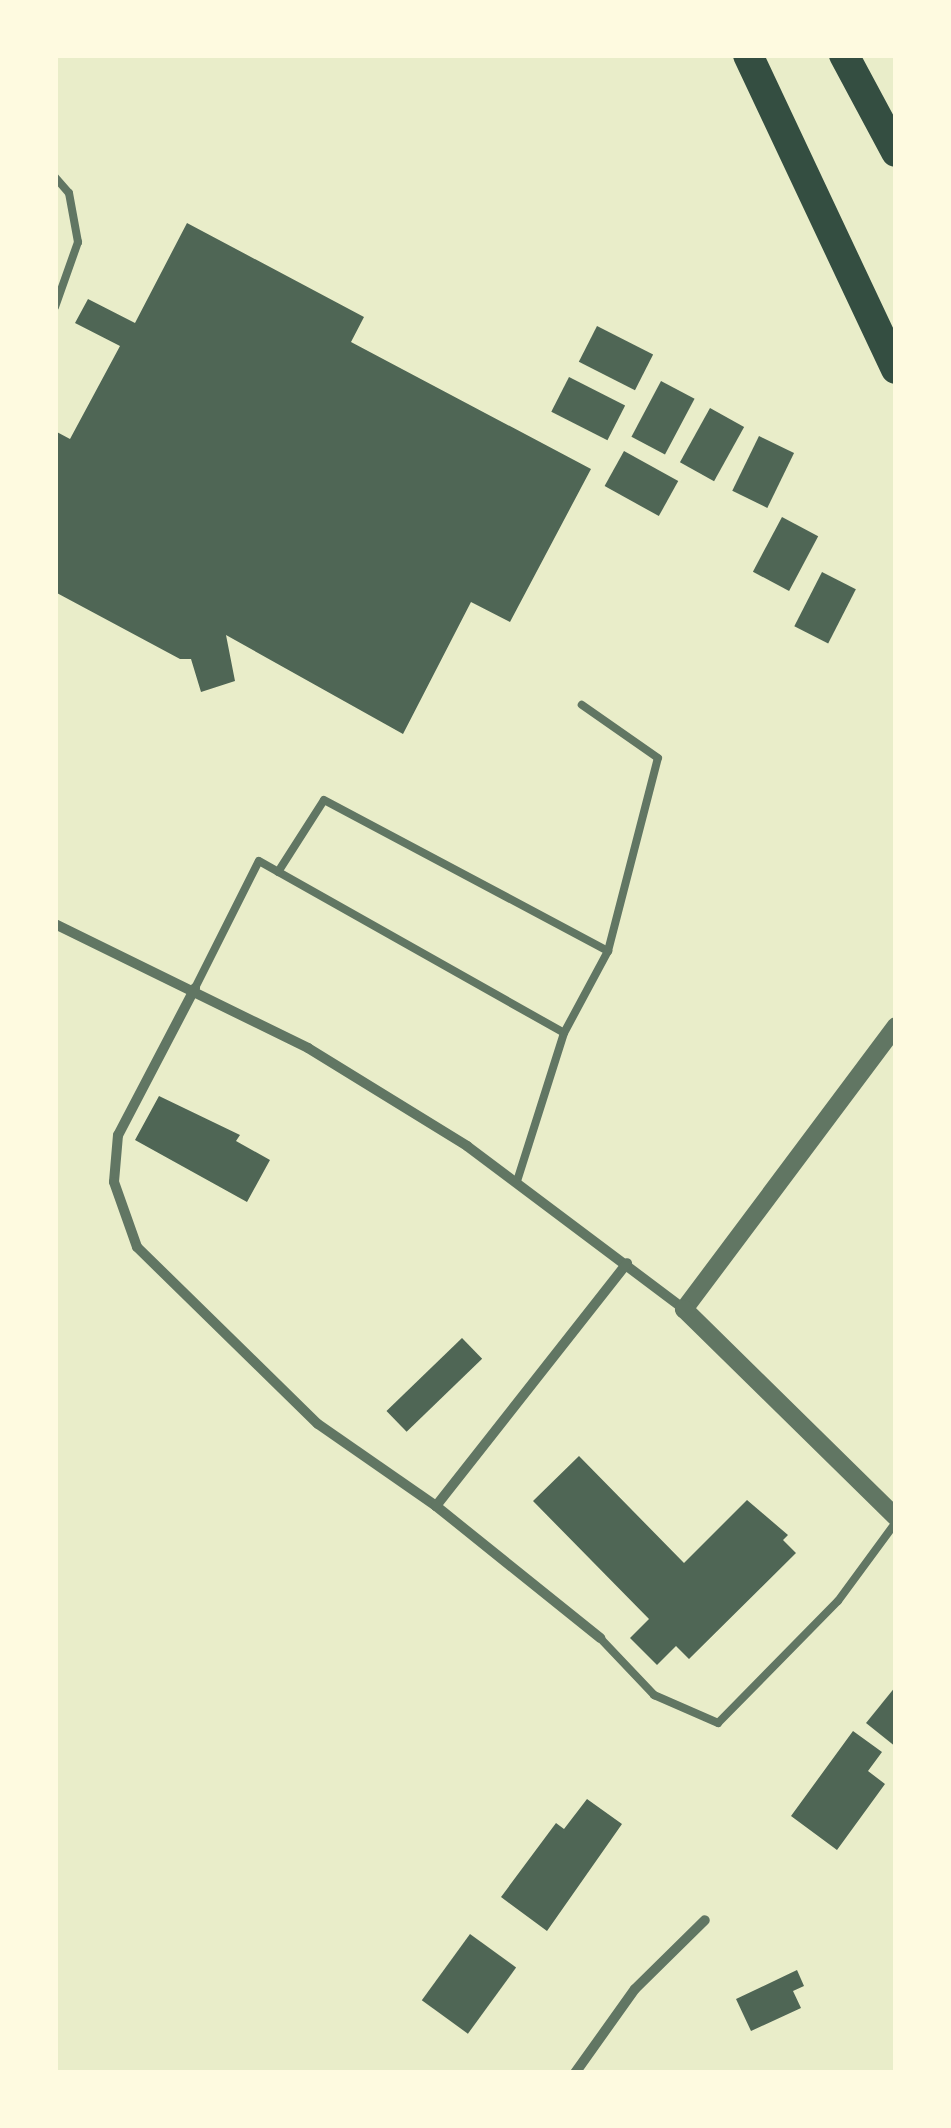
<!DOCTYPE html>
<html>
<head>
<meta charset="utf-8">
<style>
  body { margin:0 }
  #map { position:relative; width:951px; height:2128px; overflow:hidden; background:#e9edc9; font-family:Quicksand,sans-serif }
  div>[style] { position:absolute }
  .building>* { inset:0; background:#4f6655; transform-origin:0 0 }
  .service>* { height:8px; margin:-4px; padding:0 4px; transform-origin:4px; border-radius:4px; background:#617663 }
  .minor>* { height:10px; margin:-5px; padding:0 5px; transform-origin:5px; border-radius:5px; background:#617663 }
  .tertiary>* { height:18px; margin:-9px; padding:0 9px; transform-origin:9px; border-radius:9px; background:#617663 }
  .motorway>* { height:30px; margin:-15px; padding:0 15px; transform-origin:15px; border-radius:15px; background:#344e41 }
  span { translate:-50% -50%; white-space:nowrap; text-align:center; line-height:1.15; -webkit-text-stroke:8px #fefae0; paint-order:stroke }
  .frame { position:absolute; inset:0; border:58px solid #fefae0; pointer-events:none }
</style>
</head>
<body>
<div id="map">
  <div class="building">
    <div style="clip-path:polygon(187px 223px,364px 317px,351px 342px,591px 469px,510px 622px,471px 602px,403px 734px,226px 635px,235px 681px,201px 692px,191px 659px,180px 659px,55px 592px,55px 431px,70px 439px,120px 346px,75px 323px,88px 299px,135px 323px)"></div>
    <div style="left:597px;top:326px;width:63px;height:40px;rotate:27deg"></div>
    <div style="left:569px;top:377px;width:63px;height:39px;rotate:27deg"></div>
    <div style="left:661px;top:381px;width:38px;height:63px;rotate:28deg"></div>
    <div style="left:710px;top:408px;width:39px;height:62px;rotate:29deg"></div>
    <div style="left:759px;top:436px;width:39px;height:61px;rotate:26deg"></div>
    <div style="left:624px;top:451px;width:62px;height:40px;rotate:29deg"></div>
    <div style="left:782px;top:517px;width:41px;height:62px;rotate:28deg"></div>
    <div style="left:822px;top:572px;width:38px;height:61px;rotate:27deg"></div>
    <div style="clip-path:polygon(159px 1096px,240px 1135px,236px 1141px,270px 1160px,247px 1202px,135px 1140px)"></div>
    <div style="left:462px;top:1338px;width:29px;height:105px;rotate:46deg"></div>
    <div style="clip-path:polygon(579px 1456px,684px 1563px,747px 1500px,788px 1535px,783px 1540px,796px 1553px,689px 1659px,676px 1646px,657px 1665px,630px 1638px,649px 1619px,533px 1501px)"></div>
    <div style="clip-path:polygon(896px 1686px,896px 1747px,866px 1723px)"></div>
    <div style="clip-path:polygon(853px 1731px,882px 1752px,868px 1771px,885px 1784px,837px 1850px,791px 1816px)"></div>
    <div style="clip-path:polygon(587px 1799px,622px 1824px,547px 1931px,501px 1897px,556px 1823px,564px 1829px)"></div>
    <div style="left:470px;top:1934px;width:57px;height:82px;rotate:36deg"></div>
    <div style="clip-path:polygon(797px 1970px,804px 1986px,793px 1991px,801px 2008px,751px 2031px,736px 1999px)"></div>
  </div>
  <div class="service">
    <div style="left:55px;top:177px;width:21px;rotate:49deg"></div>
    <div style="left:69px;top:193px;width:50px;rotate:79.6deg"></div>
    <div style="left:78px;top:242px;width:69px;rotate:109.5deg"></div>
    <div style="left:278px;top:872px;width:85px;rotate:-57.4deg"></div>
    <div style="left:324px;top:800px;width:322px;rotate:28deg"></div>
    <div style="left:195px;top:988px;width:142px;rotate:-63.3deg"></div>
    <div style="left:259px;top:861px;width:350px;rotate:29.4deg"></div>
    <div style="left:564px;top:1033px;width:155px;rotate:107.6deg"></div>
    <div style="left:564px;top:1033px;width:93px;rotate:-61.8deg"></div>
    <div style="left:608px;top:951px;width:199px;rotate:-75.5deg"></div>
    <div style="left:658px;top:758px;width:93px;rotate:-145.1deg"></div>
    <div style="left:600px;top:1638px;width:79px;rotate:46.5deg"></div>
    <div style="left:654px;top:1695px;width:70px;rotate:23.6deg"></div>
    <div style="left:718px;top:1723px;width:171px;rotate:-45.5deg"></div>
    <div style="left:838px;top:1601px;width:98px;rotate:-53.7deg"></div>
  </div>
  <div class="minor">
    <div style="left:55px;top:924px;width:282px;rotate:26.1deg"></div>
    <div style="left:308px;top:1048px;width:187px;rotate:31.6deg"></div>
    <div style="left:467px;top:1146px;width:271px;rotate:36.9deg"></div>
    <div style="left:195px;top:988px;width:166px;rotate:117.6deg"></div>
    <div style="left:118px;top:1135px;width:47px;rotate:94.9deg"></div>
    <div style="left:114px;top:1182px;width:69px;rotate:70.5deg"></div>
    <div style="left:137px;top:1247px;width:253px;rotate:44.4deg"></div>
    <div style="left:318px;top:1424px;width:144px;rotate:34.8deg"></div>
    <div style="left:436px;top:1506px;width:211px;rotate:38.8deg"></div>
    <div style="left:436px;top:1506px;width:309px;rotate:-51.8deg"></div>
    <div style="left:575px;top:2073px;width:103px;rotate:-54.5deg"></div>
    <div style="left:635px;top:1989px;width:98px;rotate:-44.6deg"></div>
  </div>
  <div class="tertiary">
    <div style="left:896px;top:1026px;width:354px;rotate:126.8deg"></div>
    <div style="left:684px;top:1309px;width:297px;rotate:44.5deg"></div>
  </div>
  <div class="motorway">
    <div style="left:748px;top:55px;width:347px;rotate:64.8deg"></div>
    <div style="left:844px;top:55px;width:110px;rotate:61.8deg"></div>
  </div>
  <div class="frame"></div>
</div>
</body>
</html>
